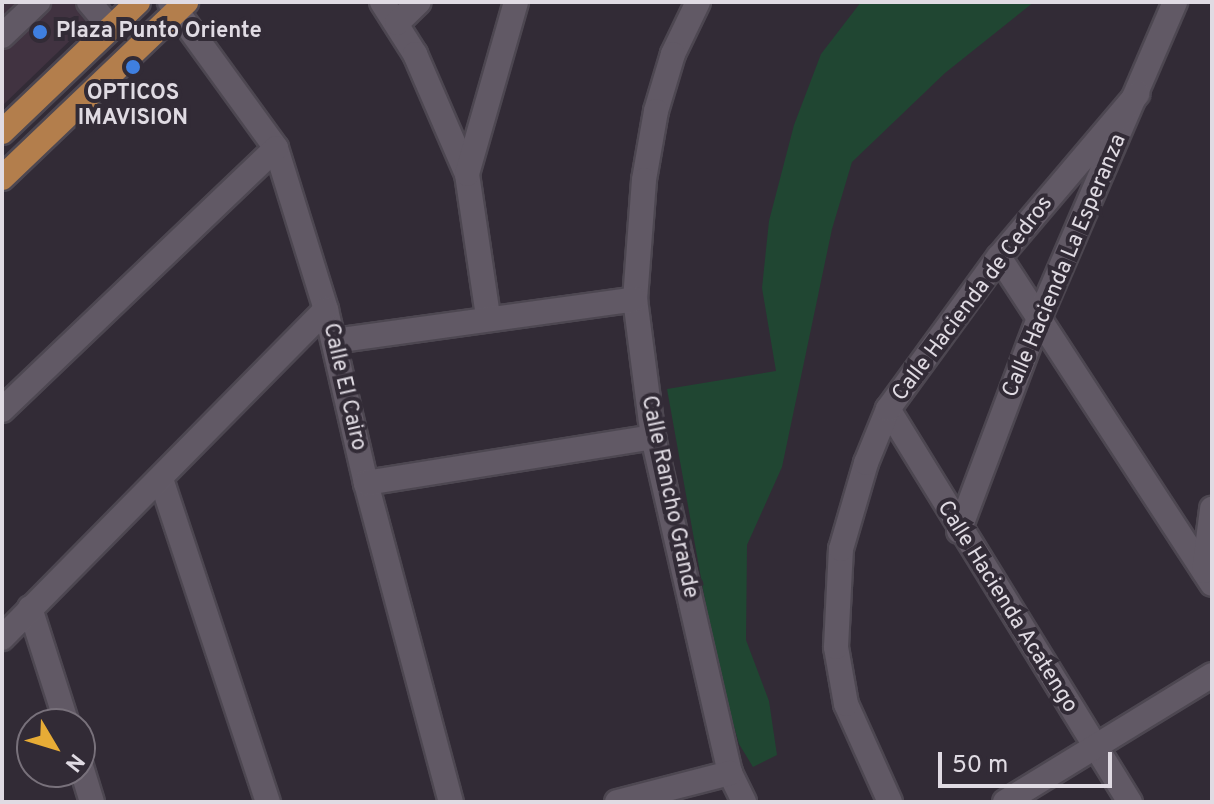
<!DOCTYPE html>
<html>
<head>
<meta charset="utf-8">
<style>
  body { margin:0 }
  #map { position:relative; width:1214px; height:804px; overflow:hidden; background:#322b36; font-family:Overpass,sans-serif }
  div>[style] { position:absolute }
  .commercial>* { inset:0; background:#413341 }
  .green>* { inset:0; background:#204632 }
  .roads { filter:drop-shadow(2px 0 #4d4751) drop-shadow(-2px 0 #4d4751) drop-shadow(0 2px #4d4751) drop-shadow(0 -2px #4d4751) }
  .minor>* { height:24px; margin:-12px; padding:0 12px; transform-origin:12px; border-radius:12px; background:#615965 }
  .major>* { height:24px; margin:-12px; padding:0 12px; transform-origin:12px; border-radius:12px; background:#b37e4c }
  .dots>* { width:22px; height:22px; translate:-50% -50%; box-sizing:border-box; border:4px solid #322b36; border-radius:50% }
  span { translate:-50% -50%; white-space:nowrap; text-align:center; line-height:1.15; -webkit-text-stroke:8px #322b36; paint-order:stroke }
  .poi-label { font-size:22px; color:#e0dbe3; font-weight:700 }
  .left { translate:0 -50%; text-align:left }
  .street-label { font-size:22px; color:#e0dbe3 }
  .frame { position:absolute; inset:0; border:4px solid #e0dbe3; pointer-events:none }
  .north { position:absolute; left:16px; top:708px; width:80px; height:80px; box-sizing:border-box; background:#322b36; border:2px solid #78717b; border-radius:50%; rotate:128deg; font-size:22px; font-weight:700; line-height:32px; text-align:center; color:#e0dbe3 }
  .north::after { content:''; display:block; margin:auto; width:28px; height:36px; background:#e7ac36; clip-path:polygon(50% 0,100% 100%,50% 72%,0 100%) }
  .scale { position:absolute; left:938px; top:752px; width:174px; height:36px; box-sizing:border-box; border:4px solid #e0dbe3; border-top:0; padding-left:10px; font-size:24px; line-height:28px; white-space:nowrap; color:#e0dbe3; -webkit-text-stroke:6px #322b36; paint-order:stroke }
</style>
</head>
<body>
<div id="map">
  <div class="commercial">
    <div style="clip-path:polygon(2px 2px,110px 2px,2px 106px)"></div>
  </div>
  <div class="green">
    <div style="clip-path:polygon(861px 2px,1034px 2px,945px 73px,852px 162px,832px 229px,782px 467px,747px 545px,746px 640px,769px 701px,777px 755px,753px 767px,739px 744px,717px 667px,667px 389px,776px 371px,762px 288px,769px 221px,794px 125px,821px 54px)"></div>
  </div>
  <div class="roads">
    <div class="minor">
      <div style="left:89px;top:2px;width:33px;rotate:50deg"></div>
      <div style="left:170px;top:2px;width:180px;rotate:54deg"></div>
      <div style="left:276px;top:148px;width:170px;rotate:72.8deg"></div>
      <div style="left:326px;top:310px;width:178px;rotate:77deg"></div>
      <div style="left:366px;top:483px;width:330px;rotate:75.1deg"></div>
      <div style="left:382px;top:2px;width:62px;rotate:57.6deg"></div>
      <div style="left:415px;top:54px;width:131px;rotate:66.6deg"></div>
      <div style="left:467px;top:174px;width:145px;rotate:81.6deg"></div>
      <div style="left:698px;top:2px;width:58px;rotate:115.7deg"></div>
      <div style="left:673px;top:54px;width:59px;rotate:106.6deg"></div>
      <div style="left:656px;top:111px;width:70px;rotate:99.9deg"></div>
      <div style="left:644px;top:180px;width:119px;rotate:94.3deg"></div>
      <div style="left:635px;top:299px;width:139px;rotate:82.6deg"></div>
      <div style="left:653px;top:437px;width:345px;rotate:77.1deg"></div>
      <div style="left:730px;top:773px;width:32px;rotate:64deg"></div>
      <div style="left:397px;top:23px;width:30px;rotate:-44deg"></div>
      <div style="left:2px;top:36px;width:50px;rotate:-43.4deg"></div>
      <div style="left:467px;top:174px;width:179px;rotate:-74.1deg"></div>
      <div style="left:999px;top:257px;width:390px;rotate:56.9deg"></div>
      <div style="left:334px;top:341px;width:304px;rotate:-7.9deg"></div>
      <div style="left:888px;top:409px;width:462px;rotate:58.4deg"></div>
      <div style="left:2px;top:410px;width:379px;rotate:-43.7deg"></div>
      <div style="left:162px;top:482px;width:337px;rotate:71.7deg"></div>
      <div style="left:366px;top:483px;width:291px;rotate:-9.1deg"></div>
      <div style="left:959px;top:531px;width:228px;rotate:-69.4deg"></div>
      <div style="left:1039px;top:318px;width:344px;rotate:-66.7deg"></div>
      <div style="left:1204px;top:571px;width:63px;rotate:-82.6deg"></div>
      <div style="left:30px;top:608px;width:122px;rotate:72.3deg"></div>
      <div style="left:2px;top:638px;width:461px;rotate:-45.4deg"></div>
      <div style="left:80px;top:763px;width:41px;rotate:72.9deg"></div>
      <div style="left:617px;top:802px;width:117px;rotate:-14.4deg"></div>
      <div style="left:890px;top:802px;width:107px;rotate:-114.2deg"></div>
      <div style="left:846px;top:704px;width:58px;rotate:-100deg"></div>
      <div style="left:836px;top:647px;width:98px;rotate:-87.1deg"></div>
      <div style="left:841px;top:549px;width:90px;rotate:-73.8deg"></div>
      <div style="left:866px;top:463px;width:58px;rotate:-67.8deg"></div>
      <div style="left:888px;top:409px;width:188px;rotate:-53.9deg"></div>
      <div style="left:999px;top:257px;width:214px;rotate:-49.7deg"></div>
      <div style="left:1005px;top:802px;width:243px;rotate:-31.5deg"></div>
    </div>
    <div class="major">
      <div style="left:2px;top:132px;width:188px;rotate:-43.7deg"></div>
      <div style="left:2px;top:178px;width:255px;rotate:-43.7deg"></div>
    </div>
  </div>
  <div class="dots">
    <div style="left:40px;top:32px;background:#3f7fe0"></div>
    <div style="left:133px;top:67px;background:#3f7fe0"></div>
  </div>
  <div class="poi-label">
    <span class="left" style="left:56px;top:32px">Plaza Punto Oriente</span>
    <span style="left:133px;top:106px">OPTICOS<br>IMAVISION</span>
  </div>
  <div class="street-label">
    <span style="left:1065px;top:266px;rotate:-67deg">Calle Hacienda La Esperanza</span>
    <span style="left:973px;top:299px;rotate:-53deg">Calle Hacienda de Cedros</span>
    <span style="left:344px;top:387px;rotate:77deg">Calle El Cairo</span>
    <span style="left:669px;top:497px;rotate:78deg">Calle Rancho Grande</span>
    <span style="left:1007px;top:607px;rotate:58deg">Calle Hacienda Acatengo</span>
  </div>
  <div class="frame"></div>
  <div class="north">N</div>
  <div class="scale">50 m</div>
</div>
</body>
</html>
